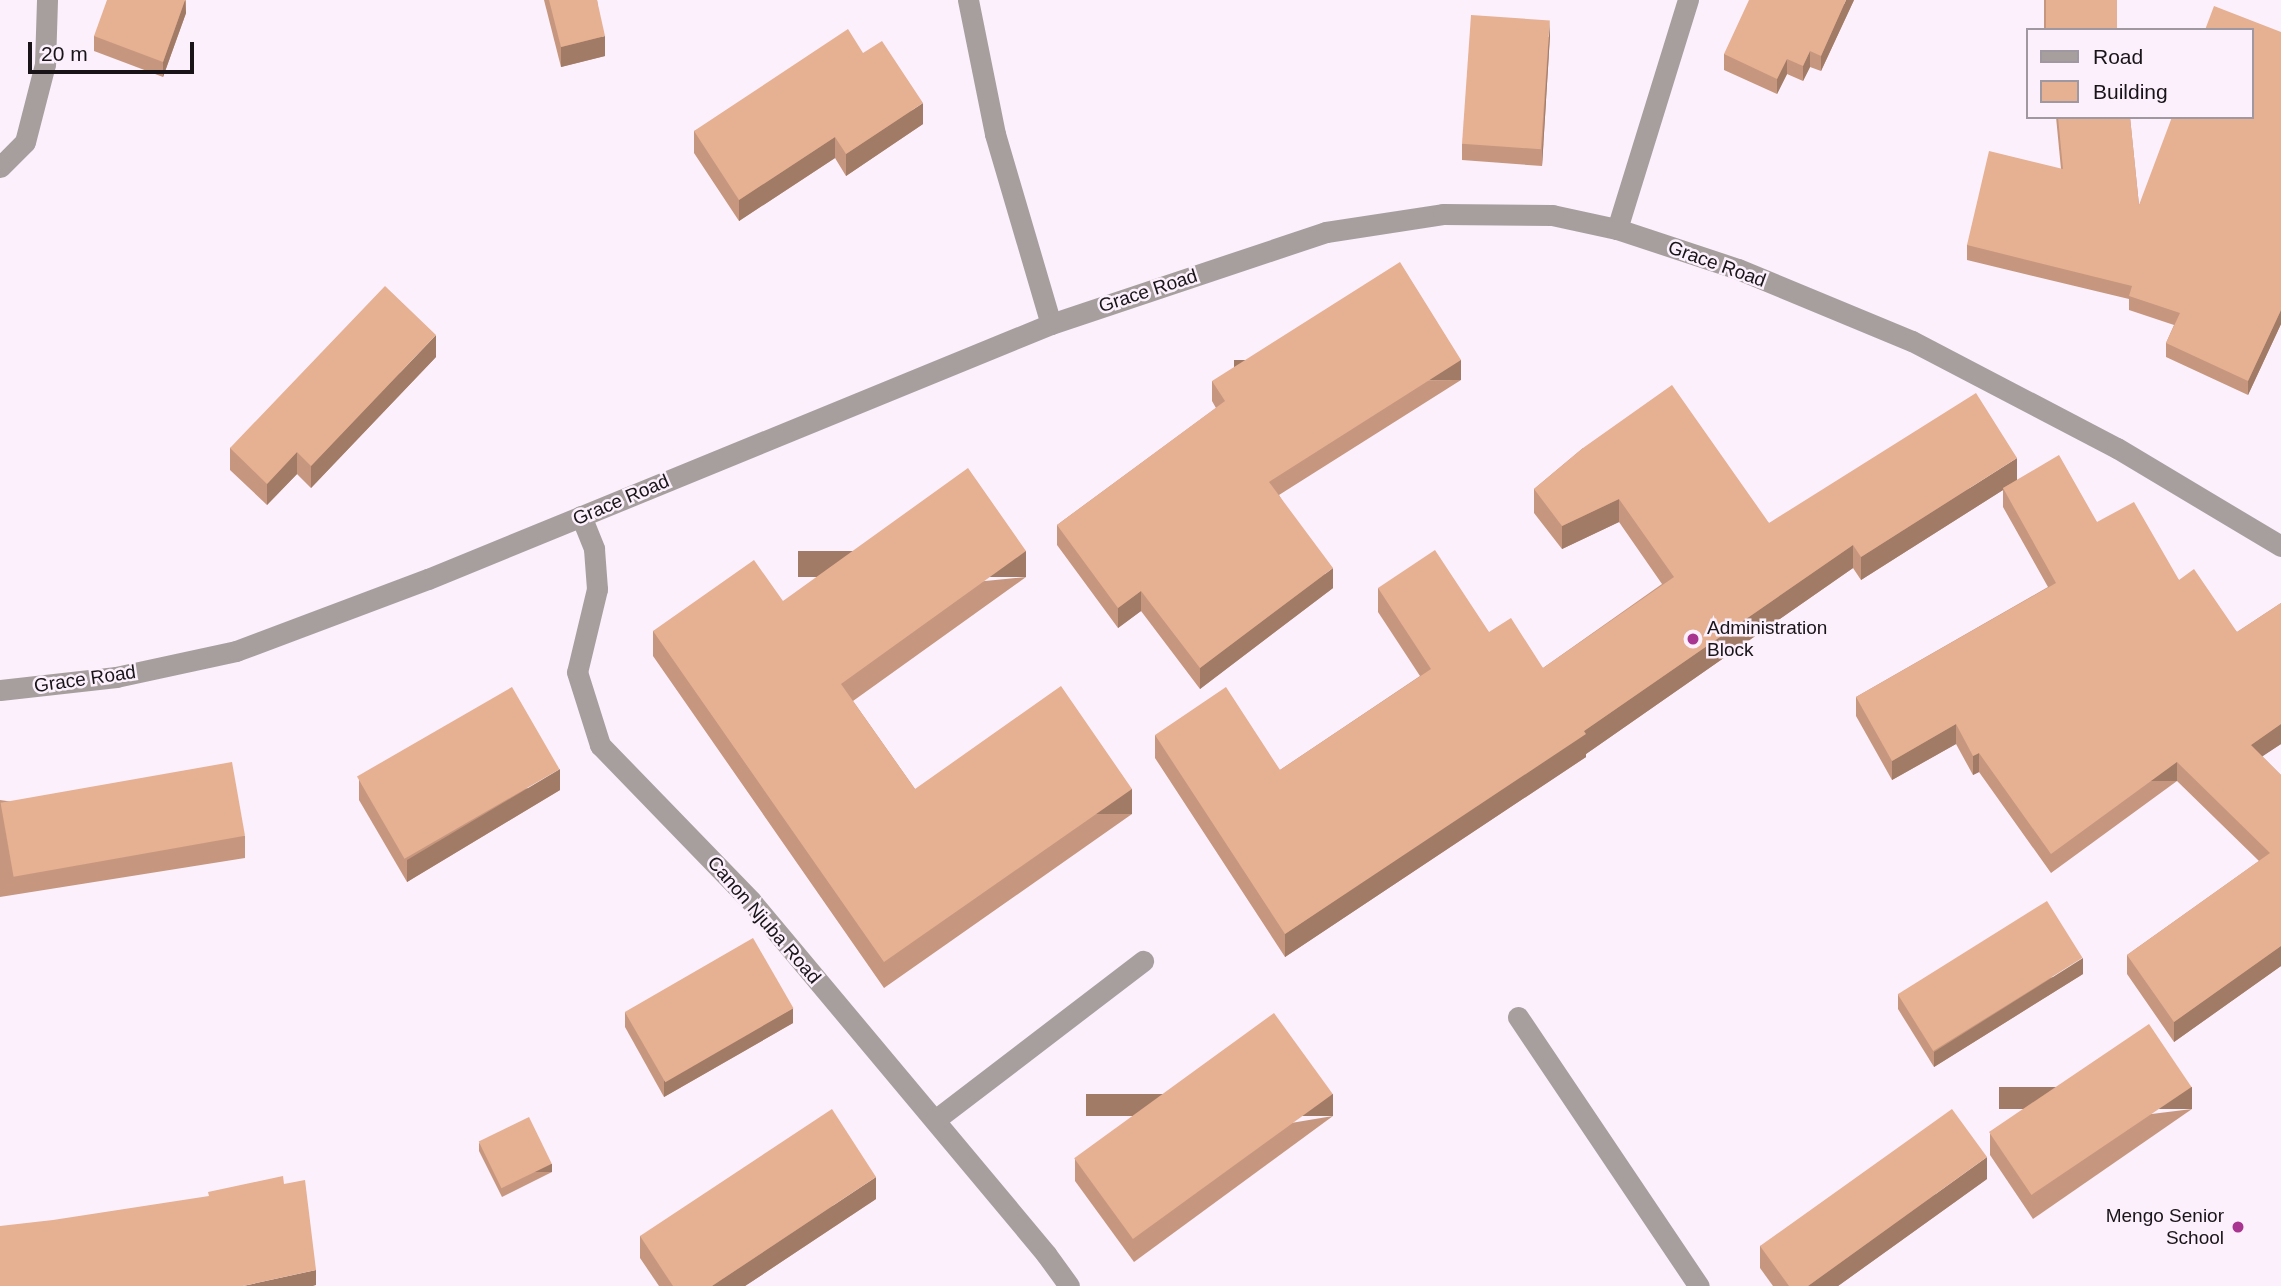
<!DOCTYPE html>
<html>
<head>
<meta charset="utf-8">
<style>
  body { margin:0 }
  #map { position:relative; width:2281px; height:1286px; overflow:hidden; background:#fbf0fc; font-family:Helvetica,sans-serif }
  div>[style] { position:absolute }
  .lane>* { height:21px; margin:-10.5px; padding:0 10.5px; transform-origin:10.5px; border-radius:10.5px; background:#a69f9e }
  .street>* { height:21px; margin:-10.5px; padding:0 10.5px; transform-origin:10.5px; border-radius:10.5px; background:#a69f9e }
  .wall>* { inset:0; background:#c6977e; transform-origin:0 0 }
  .shaded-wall>* { inset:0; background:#a17b66; transform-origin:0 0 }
  .building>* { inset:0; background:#e6b092; transform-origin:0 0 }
  .dots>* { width:19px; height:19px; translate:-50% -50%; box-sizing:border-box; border:4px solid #fbf0fc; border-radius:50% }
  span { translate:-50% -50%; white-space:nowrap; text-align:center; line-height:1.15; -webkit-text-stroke:5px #fbf0fc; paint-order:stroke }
  .street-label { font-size:19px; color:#181418 }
  .poi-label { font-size:19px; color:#181418 }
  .left { translate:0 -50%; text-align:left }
  .right { translate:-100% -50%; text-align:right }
  .legend { position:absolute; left:2026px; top:28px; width:228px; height:91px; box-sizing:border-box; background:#fbf0fc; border:2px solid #a098a1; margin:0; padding:9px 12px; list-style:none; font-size:21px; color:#181418 }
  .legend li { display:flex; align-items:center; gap:14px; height:35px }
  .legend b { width:35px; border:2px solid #a098a1 }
  .scale { position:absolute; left:28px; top:42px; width:166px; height:32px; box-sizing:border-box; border:4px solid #181418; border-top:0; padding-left:9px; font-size:21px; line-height:24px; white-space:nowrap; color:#181418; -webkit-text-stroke:5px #fbf0fc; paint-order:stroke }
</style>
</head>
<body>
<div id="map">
  <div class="lane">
    <div style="left:581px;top:516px;width:35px;rotate:68deg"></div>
    <div style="left:594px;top:549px;width:40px;rotate:85.7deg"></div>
    <div style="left:597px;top:589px;width:85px;rotate:103.5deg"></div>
    <div style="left:577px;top:672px;width:77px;rotate:72.5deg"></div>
    <div style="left:600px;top:745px;width:217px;rotate:45.9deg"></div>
    <div style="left:751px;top:901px;width:460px;rotate:50.1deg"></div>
    <div style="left:1046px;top:1254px;width:39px;rotate:54deg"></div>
    <div style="left:1518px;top:1017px;width:324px;rotate:56.1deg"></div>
    <div style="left:935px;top:1120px;width:262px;rotate:-37.4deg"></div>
  </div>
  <div class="street">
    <div style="left:968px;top:0;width:137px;rotate:78.6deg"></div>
    <div style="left:995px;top:134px;width:198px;rotate:73.6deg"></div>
    <div style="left:0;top:167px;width:35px;rotate:-45deg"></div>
    <div style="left:25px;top:142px;width:81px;rotate:-75.6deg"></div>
    <div style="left:45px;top:64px;width:64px;rotate:-88.2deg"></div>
    <div style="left:1617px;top:229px;width:240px;rotate:-72.8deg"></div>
    <div style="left:0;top:690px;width:117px;rotate:-6.4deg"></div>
    <div style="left:116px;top:677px;width:123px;rotate:-12.2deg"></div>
    <div style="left:236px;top:651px;width:205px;rotate:-20.6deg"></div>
    <div style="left:428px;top:579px;width:673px;rotate:-22.26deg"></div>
    <div style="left:1051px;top:324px;width:290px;rotate:-18.5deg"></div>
    <div style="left:1326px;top:232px;width:118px;rotate:-8.7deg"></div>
    <div style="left:1443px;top:214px;width:109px;rotate:0.5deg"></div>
    <div style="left:1552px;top:215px;width:66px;rotate:12.2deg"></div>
    <div style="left:1617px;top:229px;width:127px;rotate:18.3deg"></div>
    <div style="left:1738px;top:269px;width:188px;rotate:22.5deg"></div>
    <div style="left:1912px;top:341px;width:231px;rotate:27.6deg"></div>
    <div style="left:2117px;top:448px;width:191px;rotate:30.9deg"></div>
  </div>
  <div class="wall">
    <div style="clip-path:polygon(186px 0,186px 13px,163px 77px,94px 51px,94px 36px)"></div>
    <div style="clip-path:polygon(544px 0,597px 0,605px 56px,561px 67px)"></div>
    <div style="clip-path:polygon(1854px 0,1821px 71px,1810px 67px,1803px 81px,1787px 74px,1777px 94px,1724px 70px,1724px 54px)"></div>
    <div style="left:2044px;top:0;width:73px;height:30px"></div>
    <div style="clip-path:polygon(2281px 32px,2281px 324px,2248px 395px,2166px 357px,2166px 343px,2174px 325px,2129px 310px,2129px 299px,1967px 260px,1967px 245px,2061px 169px,2056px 117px,2130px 117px,2139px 205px)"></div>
    <div style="clip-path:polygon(1550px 35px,1542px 166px,1462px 160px,1462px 144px)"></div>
    <div style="clip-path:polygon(863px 53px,923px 124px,846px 176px,835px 158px,739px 221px,694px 153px,694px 131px)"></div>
    <div style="clip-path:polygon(436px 357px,311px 488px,297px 474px,267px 505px,230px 470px,230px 448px)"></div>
    <div style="clip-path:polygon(1461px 380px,1279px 495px,1333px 588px,1200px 689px,1141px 611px,1118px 628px,1057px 545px,1057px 525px,1216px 408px,1212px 401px,1212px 381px)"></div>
    <div style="clip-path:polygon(1583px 448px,1769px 523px,2017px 480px,2097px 522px,2179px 580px,2237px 632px,2281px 603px,2281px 744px,2262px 756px,2281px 775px,2281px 966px,2174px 1042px,2127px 974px,2127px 955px,2259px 861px,2177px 781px,2051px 873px,1979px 772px,1973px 775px,1956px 744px,1892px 780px,1856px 716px,1856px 697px,2048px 587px,2003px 507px,2003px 490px,1861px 580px,1853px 568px,1586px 754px,1586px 757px,1285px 957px,1155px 758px,1155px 735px,1280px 770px,1420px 676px,1378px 612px,1378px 588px,1489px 632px,1543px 668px,1662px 584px,1619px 522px,1562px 549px,1534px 513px,1534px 489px)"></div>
    <div style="clip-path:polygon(1026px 577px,853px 701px,915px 789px,1132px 814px,884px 988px,653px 656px,653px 631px,783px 601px)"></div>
    <div style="clip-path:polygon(359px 779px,560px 790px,407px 882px,359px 800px)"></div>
    <div style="clip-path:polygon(0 800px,245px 836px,245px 858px,0 897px)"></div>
    <div style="clip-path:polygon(2083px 974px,1934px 1067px,1898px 1009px,1898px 994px)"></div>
    <div style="clip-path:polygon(625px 1012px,793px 1023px,664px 1097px,625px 1027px)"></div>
    <div style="clip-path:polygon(2192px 1109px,2033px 1219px,1990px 1155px,1990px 1134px)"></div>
    <div style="clip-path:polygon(1333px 1116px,1134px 1262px,1075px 1181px,1075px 1159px)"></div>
    <div style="clip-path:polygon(479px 1143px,552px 1172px,502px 1197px,479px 1151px)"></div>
    <div style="clip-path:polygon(1987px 1179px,1838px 1286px,1773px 1286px,1760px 1268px,1760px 1246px)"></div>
    <div style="clip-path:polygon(876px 1199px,745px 1286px,659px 1286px,640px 1258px,640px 1236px)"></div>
  </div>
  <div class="shaded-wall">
    <div style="clip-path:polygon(185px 0,186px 13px,163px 77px,163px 62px)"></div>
    <div style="clip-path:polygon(1846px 0,1854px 0,1821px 71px,1821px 56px)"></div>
    <div style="clip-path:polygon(1550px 20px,1550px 35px,1542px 166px,1542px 150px)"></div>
    <div style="clip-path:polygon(605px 36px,605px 56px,561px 67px,561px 47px)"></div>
    <div style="clip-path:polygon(1810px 51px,1810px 67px,1803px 81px,1803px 66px)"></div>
    <div style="clip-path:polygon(1787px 59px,1787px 74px,1777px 94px,1777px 79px)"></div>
    <div style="clip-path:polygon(923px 103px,923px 124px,846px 176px,846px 154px)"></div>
    <div style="clip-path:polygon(835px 137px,835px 158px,739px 221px,739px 200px)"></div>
    <div style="clip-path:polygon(2281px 310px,2281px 324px,2248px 395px,2248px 381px)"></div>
    <div style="clip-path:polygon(436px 335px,436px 357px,311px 488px,311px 466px)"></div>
    <div style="left:1461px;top:360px;width:20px;height:227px;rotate:90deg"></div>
    <div style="clip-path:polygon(297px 452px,297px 474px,267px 505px,267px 484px)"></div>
    <div style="clip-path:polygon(2017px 458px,2017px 481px,2003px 488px,2003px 490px,1861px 580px,1861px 557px)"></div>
    <div style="clip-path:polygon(1619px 499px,1619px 522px,1562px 549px,1562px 526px)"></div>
    <div style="clip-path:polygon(1853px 545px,1853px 568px,1586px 754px,1586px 757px,1285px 957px,1285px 934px,1584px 731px)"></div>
    <div style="left:1026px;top:551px;width:26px;height:228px;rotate:90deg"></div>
    <div style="clip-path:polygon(1333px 568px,1333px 588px,1200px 689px,1200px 668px)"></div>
    <div style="clip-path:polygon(1141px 591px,1141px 611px,1118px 628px,1118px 608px)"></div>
    <div style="clip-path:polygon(1956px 724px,1956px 744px,1892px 780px,1892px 761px)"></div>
    <div style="clip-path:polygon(2281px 724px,2281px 744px,2251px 764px,2251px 745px)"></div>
    <div style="clip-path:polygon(1979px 753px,1979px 772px,1973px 775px,1973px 756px)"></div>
    <div style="left:2177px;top:762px;width:19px;height:156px;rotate:90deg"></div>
    <div style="clip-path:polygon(560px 769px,560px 790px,407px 882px,407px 860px)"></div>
    <div style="left:1132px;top:789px;width:25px;height:302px;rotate:90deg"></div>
    <div style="clip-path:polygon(2281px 946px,2281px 966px,2174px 1042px,2174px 1022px)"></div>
    <div style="clip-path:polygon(2083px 958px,2083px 974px,1934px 1067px,1934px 1052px)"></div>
    <div style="clip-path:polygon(793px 1008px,793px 1023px,664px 1097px,664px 1081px)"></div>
    <div style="left:2192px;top:1087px;width:22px;height:193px;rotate:90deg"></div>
    <div style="left:1333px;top:1094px;width:22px;height:247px;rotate:90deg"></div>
    <div style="clip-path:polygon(1987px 1157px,1987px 1179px,1838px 1286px,1808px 1286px)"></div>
    <div style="left:552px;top:1164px;width:8px;height:56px;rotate:90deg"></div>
    <div style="clip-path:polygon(876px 1177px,876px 1199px,745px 1286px,712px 1286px)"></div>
    <div style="clip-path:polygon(316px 1270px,316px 1285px,313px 1286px,243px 1286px)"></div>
  </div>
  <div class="building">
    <div style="clip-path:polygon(107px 0,185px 0,163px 62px,94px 36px)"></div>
    <div style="clip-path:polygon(549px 0,597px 0,605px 36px,561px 47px)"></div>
    <div style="clip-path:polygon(1749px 0,1846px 0,1821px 56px,1810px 51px,1803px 66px,1787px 59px,1777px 79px,1724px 54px)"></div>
    <div style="left:2046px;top:0;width:71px;height:30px"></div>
    <div style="clip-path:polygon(2214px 6px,2281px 32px,2281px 310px,2248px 381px,2166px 343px,2180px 313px,2129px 296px,2132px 286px,1967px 245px,1989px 151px,2063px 169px,2058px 117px,2130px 117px,2139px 205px,2172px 117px,2251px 117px,2251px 30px,2205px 30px)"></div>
    <div style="left:1471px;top:15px;width:79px;height:129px;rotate:4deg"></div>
    <div style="clip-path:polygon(848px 29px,863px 53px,882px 41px,923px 103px,846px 154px,835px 137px,739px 200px,694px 131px)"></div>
    <div style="clip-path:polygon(1400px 262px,1461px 360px,1269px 482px,1333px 568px,1200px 668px,1141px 591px,1118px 608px,1057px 525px,1225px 401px,1212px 381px)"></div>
    <div style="clip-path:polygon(385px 286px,436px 335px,311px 466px,297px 452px,267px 484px,230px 448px)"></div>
    <div style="clip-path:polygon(1672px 385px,1769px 523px,1976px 393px,2017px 458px,1861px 557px,1853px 545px,1584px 731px,1586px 734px,1285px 934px,1155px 735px,1226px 687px,1280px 770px,1431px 669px,1378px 588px,1435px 550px,1489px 632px,1511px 618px,1543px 668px,1674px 577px,1619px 499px,1562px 526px,1534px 489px,1583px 448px)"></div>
    <div style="clip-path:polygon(2059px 455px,2097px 522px,2134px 502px,2179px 580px,2194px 569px,2237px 632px,2281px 603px,2281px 724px,2251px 745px,2281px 775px,2281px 946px,2174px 1022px,2127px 955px,2270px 853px,2177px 762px,2051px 854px,1979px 753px,1973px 756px,1956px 724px,1892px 761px,1856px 697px,2056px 583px,2003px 488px)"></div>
    <div style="clip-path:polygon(968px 468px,1026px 551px,841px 684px,915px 789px,1061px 686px,1132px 789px,884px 962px,653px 631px,754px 560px,783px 601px)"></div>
    <div style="left:512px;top:687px;width:95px;height:179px;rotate:60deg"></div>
    <div style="left:232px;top:762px;width:75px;height:235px;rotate:80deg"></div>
    <div style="left:2047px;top:901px;width:67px;height:176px;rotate:58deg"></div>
    <div style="left:753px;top:938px;width:81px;height:148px;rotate:60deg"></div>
    <div style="left:1274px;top:1013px;width:100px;height:247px;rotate:54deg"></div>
    <div style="left:2149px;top:1024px;width:76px;height:193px;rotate:56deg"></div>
    <div style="clip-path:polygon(832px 1109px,876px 1177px,712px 1286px,673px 1286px,640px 1236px)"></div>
    <div style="clip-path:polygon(1952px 1109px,1987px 1157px,1808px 1286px,1789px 1286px,1760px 1246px)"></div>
    <div style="left:529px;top:1117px;width:52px;height:56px;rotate:64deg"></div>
    <div style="clip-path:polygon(283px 1176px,284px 1184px,305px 1180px,316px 1270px,243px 1286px,0 1286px,0 1226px,53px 1220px,209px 1196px,208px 1192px)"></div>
  </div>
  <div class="dots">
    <div style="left:1693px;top:639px;background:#a83691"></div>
    <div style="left:2238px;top:1227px;background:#a83691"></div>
  </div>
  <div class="street-label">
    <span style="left:1717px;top:264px;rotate:20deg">Grace Road</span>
    <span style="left:1148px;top:291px;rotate:-18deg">Grace Road</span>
    <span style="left:621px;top:500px;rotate:-23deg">Grace Road</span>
    <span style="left:85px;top:679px;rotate:-8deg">Grace Road</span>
    <span style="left:764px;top:920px;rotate:49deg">Canon Njuba Road</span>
  </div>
  <div class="poi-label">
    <span class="left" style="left:1707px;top:639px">Administration<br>Block</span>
    <span class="right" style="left:2224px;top:1227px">Mengo Senior<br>School</span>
  </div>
  <ul class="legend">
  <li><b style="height:9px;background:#a69f9e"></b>Road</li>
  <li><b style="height:19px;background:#e6b092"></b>Building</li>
  </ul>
  <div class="scale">20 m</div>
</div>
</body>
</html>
